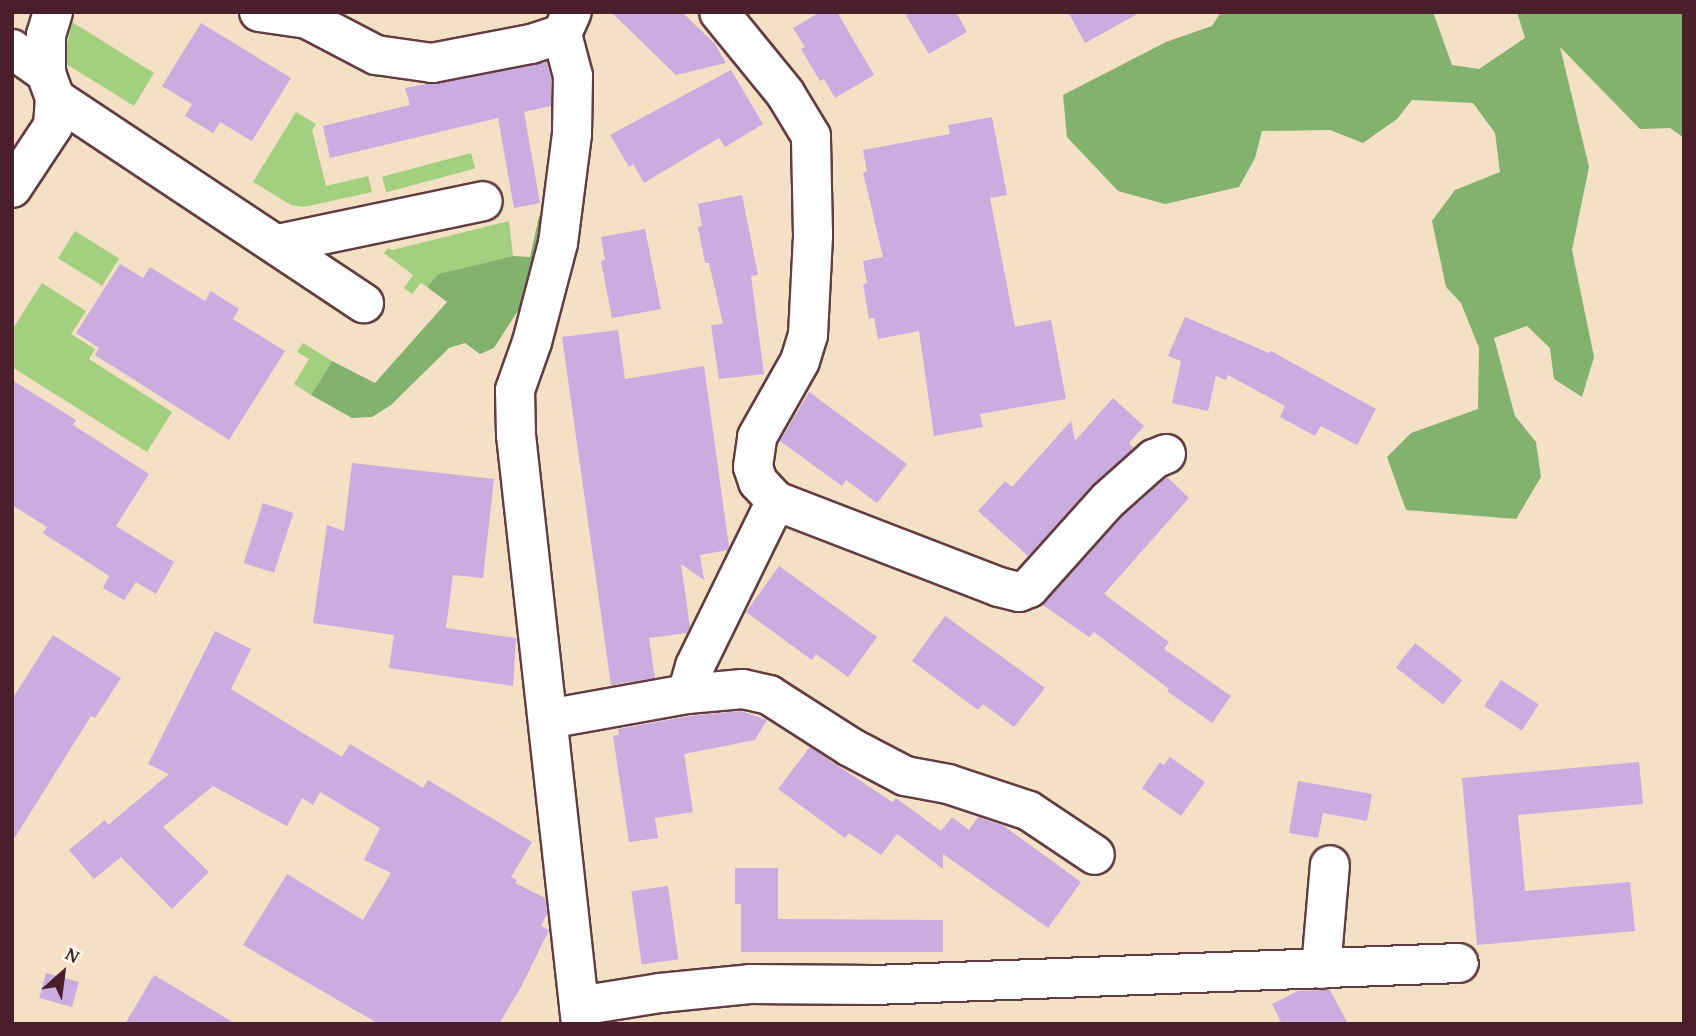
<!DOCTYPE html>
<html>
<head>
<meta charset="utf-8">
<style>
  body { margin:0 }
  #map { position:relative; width:1696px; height:1036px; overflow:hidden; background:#f3e0c5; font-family:"Gentium Book Plus",serif }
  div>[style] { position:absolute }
  .green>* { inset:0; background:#a3d07e; transform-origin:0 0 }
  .forest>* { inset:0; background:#82b26d }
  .building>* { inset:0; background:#caace1; transform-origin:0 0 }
  .roads { filter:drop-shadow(2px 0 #633c42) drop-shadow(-2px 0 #633c42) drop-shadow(0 2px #633c42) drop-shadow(0 -2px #633c42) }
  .minor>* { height:38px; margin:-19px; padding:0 19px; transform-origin:19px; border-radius:19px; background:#fff }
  span { translate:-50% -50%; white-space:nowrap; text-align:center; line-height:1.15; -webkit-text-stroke:5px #fbf7ec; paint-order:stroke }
  .frame { position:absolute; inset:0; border:14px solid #4a1f2b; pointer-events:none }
  .north { position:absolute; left:28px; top:938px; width:70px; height:70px; -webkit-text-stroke:5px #fbf7ec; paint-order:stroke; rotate:28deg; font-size:19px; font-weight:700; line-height:28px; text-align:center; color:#4a1f2b }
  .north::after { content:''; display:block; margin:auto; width:24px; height:32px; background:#4a1f2b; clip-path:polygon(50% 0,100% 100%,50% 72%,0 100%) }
</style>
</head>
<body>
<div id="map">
  <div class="green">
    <div style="clip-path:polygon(72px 22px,154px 73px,134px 106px,63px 62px)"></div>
    <div style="clip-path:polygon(296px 112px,316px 124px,312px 130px,326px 186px,368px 176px,372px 192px,304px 207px,291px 205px,253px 182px)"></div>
    <div style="left:471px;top:153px;width:16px;height:92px;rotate:75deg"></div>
    <div style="clip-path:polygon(509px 221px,513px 256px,438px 274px,427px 287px,421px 283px,412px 294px,404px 288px,413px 275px,384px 253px,388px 248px,392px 250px)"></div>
    <div style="left:75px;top:231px;width:52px;height:32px;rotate:32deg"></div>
    <div style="clip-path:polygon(42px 283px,86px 311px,71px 334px,95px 349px,89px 359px,172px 412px,147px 452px,12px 367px,12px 330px)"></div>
    <div style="clip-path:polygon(303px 343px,332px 361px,311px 395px,294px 384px,309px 359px,297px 352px)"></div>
  </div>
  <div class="forest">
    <div style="clip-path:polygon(1221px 12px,1433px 12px,1452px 65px,1479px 69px,1525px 38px,1517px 12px,1684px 12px,1684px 138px,1670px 128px,1640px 129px,1560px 47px,1589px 167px,1572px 250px,1594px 357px,1582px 397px,1554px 379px,1550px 348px,1527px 326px,1494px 338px,1515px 416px,1536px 442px,1541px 477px,1516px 519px,1406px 510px,1387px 457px,1411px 433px,1478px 409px,1479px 348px,1461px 303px,1446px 287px,1432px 221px,1455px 190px,1500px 172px,1495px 133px,1473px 103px,1412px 100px,1397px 119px,1363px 143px,1330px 130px,1262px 131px,1255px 158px,1239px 187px,1165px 204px,1118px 191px,1067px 137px,1063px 95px,1166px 42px,1212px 26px)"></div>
    <div style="clip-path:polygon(549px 214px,519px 309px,494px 348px,480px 354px,465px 343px,449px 348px,391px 405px,372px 417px,352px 418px,311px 395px,332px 361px,375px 383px,447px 302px,427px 287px,438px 274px,513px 256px,530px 257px,539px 216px)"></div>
  </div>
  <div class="building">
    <div style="clip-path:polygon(611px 12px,682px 12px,715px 44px,726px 63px,676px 75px)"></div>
    <div style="clip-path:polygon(820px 12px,837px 12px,874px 75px,835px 98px,824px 79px,820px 81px,801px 49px,805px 47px,793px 28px)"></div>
    <div style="clip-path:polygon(904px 12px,956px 12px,967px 32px,929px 54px)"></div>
    <div style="clip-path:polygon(1068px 12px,1141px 12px,1085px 43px)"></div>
    <div style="clip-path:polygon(201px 23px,291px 78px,252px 141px,220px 122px,213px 133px,185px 116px,192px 104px,162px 86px)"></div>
    <div style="clip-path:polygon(547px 62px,551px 79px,551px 106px,524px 112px,540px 203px,514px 208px,498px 118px,330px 158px,323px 126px,410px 105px,405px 88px)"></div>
    <div style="clip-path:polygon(731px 70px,763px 124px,725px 147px,719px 138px,644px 183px,633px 164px,629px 167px,610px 135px)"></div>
    <div style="clip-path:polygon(992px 117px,1007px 195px,990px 198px,1015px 327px,1051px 320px,1066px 399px,980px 414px,983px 427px,934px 436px,919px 331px,878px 339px,874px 318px,869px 319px,863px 284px,867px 283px,863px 261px,883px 257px,863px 172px,867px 172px,863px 150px,950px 134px,948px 125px)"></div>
    <div style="clip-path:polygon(742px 195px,758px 275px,751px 276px,764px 374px,719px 379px,711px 325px,723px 324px,709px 263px,705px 263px,698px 227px,702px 226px,698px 204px)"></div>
    <div style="clip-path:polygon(645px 229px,661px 309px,612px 318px,601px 261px,605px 260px,601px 237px)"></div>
    <div style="clip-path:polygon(120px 264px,143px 278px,150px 267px,205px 301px,211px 291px,239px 309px,233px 319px,285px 351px,229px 440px,95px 355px,99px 348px,76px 333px)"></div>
    <div style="clip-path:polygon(1185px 317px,1269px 353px,1271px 351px,1376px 409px,1357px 445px,1321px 426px,1315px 436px,1280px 417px,1285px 406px,1228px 375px,1226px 380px,1216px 376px,1208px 411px,1172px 403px,1181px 361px,1168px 356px)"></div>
    <div style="clip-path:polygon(618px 330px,625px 379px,704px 366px,729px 547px,728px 550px,700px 555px,704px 580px,681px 564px,690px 627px,687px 633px,649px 638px,655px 678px,611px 685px,562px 337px)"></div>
    <div style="clip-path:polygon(12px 380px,76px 420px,73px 425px,149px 474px,116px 526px,174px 562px,156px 594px,136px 582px,124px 600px,103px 588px,109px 576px,43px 533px,47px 527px,12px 505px)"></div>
    <div style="clip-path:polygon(809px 392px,907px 464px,877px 503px,846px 480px,842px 486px,780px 441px)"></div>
    <div style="clip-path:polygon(1113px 398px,1144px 426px,1129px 443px,1134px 448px,1092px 485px,1028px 556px,978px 511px,1005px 481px,1012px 487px,1071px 421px,1075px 441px)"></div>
    <div style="clip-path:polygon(352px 463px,494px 479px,483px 578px,453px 575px,446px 628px,516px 638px,513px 686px,389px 668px,394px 635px,313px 623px,327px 525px,344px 531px)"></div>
    <div style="clip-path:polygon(1167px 477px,1189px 498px,1104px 594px,1169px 642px,1164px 649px,1231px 696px,1212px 723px,1167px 691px,1169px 689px,1094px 632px,1089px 637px,1043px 605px,1123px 516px)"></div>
    <div style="left:263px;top:503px;width:32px;height:63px;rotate:18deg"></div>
    <div style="clip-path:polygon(779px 566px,877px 637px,848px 677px,816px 654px,812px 660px,746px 612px)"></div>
    <div style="clip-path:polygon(945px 616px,1045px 688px,1014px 727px,983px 704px,978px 710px,912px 661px)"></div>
    <div style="clip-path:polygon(215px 631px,251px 649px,231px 689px,342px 757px,350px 744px,423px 788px,428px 780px,532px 842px,511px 877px,517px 880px,515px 883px,545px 898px,547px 913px,541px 926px,549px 930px,521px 987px,499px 1024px,379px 1024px,243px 945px,287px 874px,363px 920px,391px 873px,364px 860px,380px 828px,320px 792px,313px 805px,302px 798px,287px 826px,213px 786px,163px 827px,209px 872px,172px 909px,121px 857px,94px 879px,69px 850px,105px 820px,108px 825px,169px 774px,148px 764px)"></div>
    <div style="clip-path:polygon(53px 635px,121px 678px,95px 718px,91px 716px,12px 842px,12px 699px)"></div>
    <div style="left:1415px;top:643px;width:60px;height:31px;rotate:38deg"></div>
    <div style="left:1501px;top:680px;width:45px;height:31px;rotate:33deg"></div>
    <div style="clip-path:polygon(741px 711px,767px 720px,755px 740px,684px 754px,693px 812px,655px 818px,658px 838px,629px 842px,613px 736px,619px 735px,618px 729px,690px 716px)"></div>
    <div style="clip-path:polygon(810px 747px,892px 802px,896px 798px,941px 831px,952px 817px,969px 830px,978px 817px,1004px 826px,1081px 882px,1048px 928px,943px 854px,943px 869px,897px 834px,881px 855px,849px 833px,845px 838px,778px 789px)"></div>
    <div style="clip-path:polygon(1170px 757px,1205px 782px,1181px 816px,1142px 788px,1160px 762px,1164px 765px)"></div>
    <div style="clip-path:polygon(1639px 762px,1643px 804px,1518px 815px,1525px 891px,1630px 882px,1635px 931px,1477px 945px,1462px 778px)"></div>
    <div style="clip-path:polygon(1298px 781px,1372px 794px,1367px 821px,1323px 813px,1318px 838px,1289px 833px)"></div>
    <div style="clip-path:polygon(735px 868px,778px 868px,778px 919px,943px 920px,943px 952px,741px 952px,741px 904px,735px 904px)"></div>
    <div style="left:668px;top:886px;width:74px;height:37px;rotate:82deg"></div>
    <div style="left:46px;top:973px;width:34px;height:26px;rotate:15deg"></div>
    <div style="clip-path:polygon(154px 975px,236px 1024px,125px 1024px)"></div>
    <div style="clip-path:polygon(1330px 990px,1348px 1024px,1282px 1024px,1272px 1004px,1298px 991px)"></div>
  </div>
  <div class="roads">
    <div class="minor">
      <div style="left:259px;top:12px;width:49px;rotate:8.3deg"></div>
      <div style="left:307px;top:19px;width:9px;rotate:-54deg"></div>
      <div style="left:307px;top:19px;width:78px;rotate:27.6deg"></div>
      <div style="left:376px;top:55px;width:57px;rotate:8.1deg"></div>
      <div style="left:432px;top:63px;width:101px;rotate:-10.9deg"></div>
      <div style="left:531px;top:44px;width:33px;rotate:-18deg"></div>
      <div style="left:562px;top:34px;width:24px;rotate:-66deg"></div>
      <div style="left:562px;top:34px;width:43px;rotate:75.3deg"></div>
      <div style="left:573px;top:76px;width:58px;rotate:91deg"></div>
      <div style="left:572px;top:134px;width:110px;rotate:97.3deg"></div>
      <div style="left:558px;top:243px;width:102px;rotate:104.7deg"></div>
      <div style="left:532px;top:342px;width:51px;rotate:109.5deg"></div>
      <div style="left:515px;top:390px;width:45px;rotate:88.7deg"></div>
      <div style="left:516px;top:435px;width:593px;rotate:83.7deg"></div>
      <div style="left:12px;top:49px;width:42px;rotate:35.2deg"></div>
      <div style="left:55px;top:98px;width:371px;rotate:33.6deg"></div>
      <div style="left:12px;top:188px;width:74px;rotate:-56.5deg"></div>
      <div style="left:53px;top:126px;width:28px;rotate:-86deg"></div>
      <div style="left:55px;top:98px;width:27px;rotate:-110deg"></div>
      <div style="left:46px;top:73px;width:38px;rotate:-90deg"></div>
      <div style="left:46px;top:35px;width:24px;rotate:-73deg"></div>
      <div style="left:278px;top:244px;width:209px;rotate:-11.8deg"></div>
      <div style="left:776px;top:501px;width:239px;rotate:21.1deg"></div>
      <div style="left:999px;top:587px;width:21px;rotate:14deg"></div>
      <div style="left:1019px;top:592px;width:11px;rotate:-22deg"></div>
      <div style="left:1029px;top:588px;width:118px;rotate:-48.1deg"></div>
      <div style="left:1108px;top:500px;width:62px;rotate:-41.7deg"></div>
      <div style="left:1154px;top:459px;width:13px;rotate:-23deg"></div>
      <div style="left:687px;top:694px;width:29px;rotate:-74deg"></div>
      <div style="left:695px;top:666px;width:184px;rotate:-63.9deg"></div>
      <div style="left:776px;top:501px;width:26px;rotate:-133deg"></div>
      <div style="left:758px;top:482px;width:16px;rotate:-108deg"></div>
      <div style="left:753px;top:467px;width:30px;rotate:-82deg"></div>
      <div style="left:757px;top:437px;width:87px;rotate:-60.5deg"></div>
      <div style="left:800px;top:361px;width:27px;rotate:-73deg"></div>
      <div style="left:808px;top:335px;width:100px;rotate:-87.1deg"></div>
      <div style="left:813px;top:235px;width:99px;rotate:-91.2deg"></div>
      <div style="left:811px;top:136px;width:50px;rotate:-121.2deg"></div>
      <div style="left:785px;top:93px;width:104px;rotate:-129.2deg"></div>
      <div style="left:548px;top:719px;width:141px;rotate:-10.2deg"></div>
      <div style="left:687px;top:694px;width:56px;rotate:-5.1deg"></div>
      <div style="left:743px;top:689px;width:27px;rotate:13deg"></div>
      <div style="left:769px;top:695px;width:96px;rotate:32.7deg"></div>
      <div style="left:850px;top:747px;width:62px;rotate:27.8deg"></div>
      <div style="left:905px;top:776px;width:44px;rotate:10.5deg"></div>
      <div style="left:948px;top:784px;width:85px;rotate:18.4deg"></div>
      <div style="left:1029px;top:811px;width:79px;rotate:33.7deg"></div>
      <div style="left:1321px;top:969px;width:104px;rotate:-85.1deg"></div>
      <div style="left:579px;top:1006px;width:82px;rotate:-9.1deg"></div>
      <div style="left:660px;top:993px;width:90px;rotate:-5.7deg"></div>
      <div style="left:750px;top:984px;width:124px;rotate:0.5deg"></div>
      <div style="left:874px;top:985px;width:585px;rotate:-2.15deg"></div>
    </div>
  </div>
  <div class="frame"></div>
  <div class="north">N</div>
</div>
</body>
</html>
